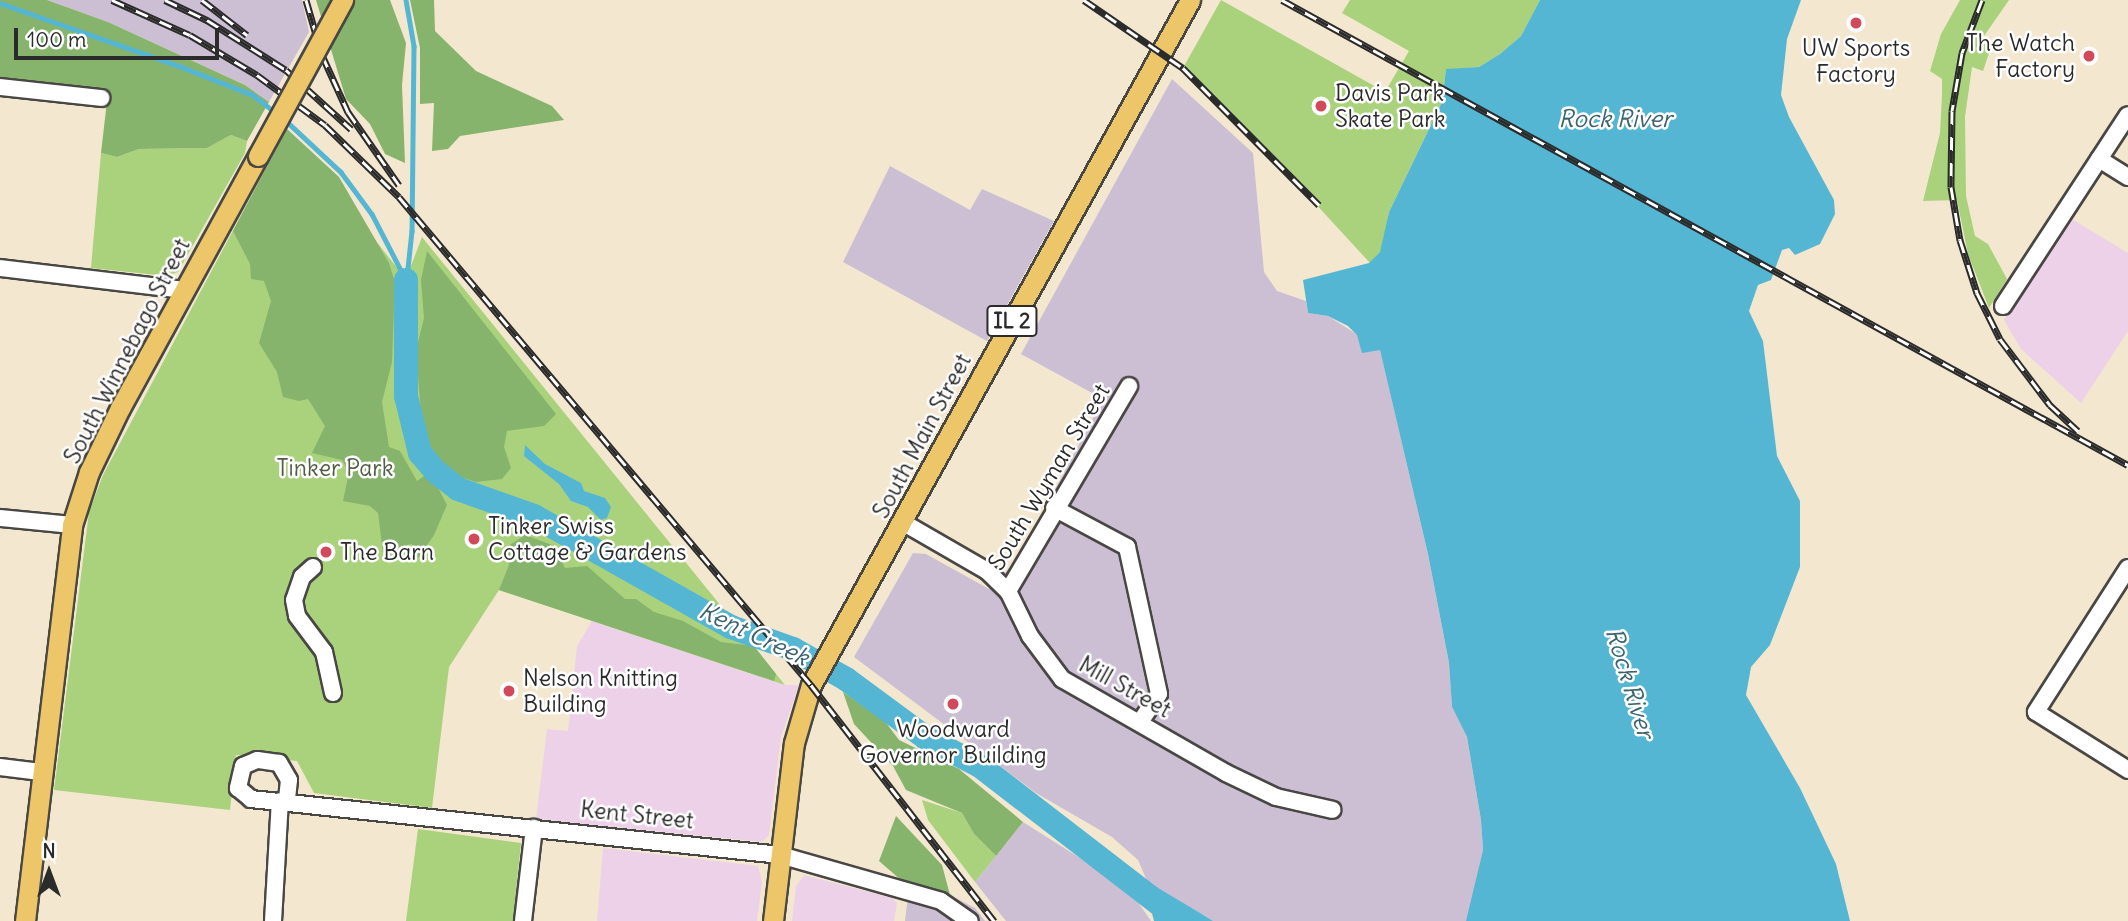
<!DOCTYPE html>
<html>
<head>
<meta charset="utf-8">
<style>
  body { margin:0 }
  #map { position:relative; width:2128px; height:921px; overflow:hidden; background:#f3e7d0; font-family:Delius,sans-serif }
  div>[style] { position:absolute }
  .built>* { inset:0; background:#edd1e9 }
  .industrial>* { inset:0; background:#ccbfd4 }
  .green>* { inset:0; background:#aad27d }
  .forest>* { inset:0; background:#87b46c }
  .water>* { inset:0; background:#55b6d4 }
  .stream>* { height:4.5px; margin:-2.25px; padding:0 2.25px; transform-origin:2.25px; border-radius:2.25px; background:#55b6d4 }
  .river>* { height:24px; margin:-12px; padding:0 12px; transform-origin:12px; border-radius:12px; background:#55b6d4 }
  .roads { filter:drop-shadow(2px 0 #494744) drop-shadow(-2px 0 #494744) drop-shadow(0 2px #494744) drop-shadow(0 -2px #494744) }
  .minor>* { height:16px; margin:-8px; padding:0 8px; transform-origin:8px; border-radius:8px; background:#fff }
  .major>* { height:19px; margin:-9.5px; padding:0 9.5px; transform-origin:9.5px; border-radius:9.5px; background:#ecc669 }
  .rail>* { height:7px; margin-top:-3.5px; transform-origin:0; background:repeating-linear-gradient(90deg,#fff 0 13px,#2b2b2b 0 26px); box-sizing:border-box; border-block:2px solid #2b2b2b }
  .bridges { filter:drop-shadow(2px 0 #494744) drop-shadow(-2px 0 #494744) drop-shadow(0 2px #494744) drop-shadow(0 -2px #494744) }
  .major-bridge>* { height:19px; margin:-9.5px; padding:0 9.5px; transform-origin:9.5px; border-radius:9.5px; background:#ecc669 }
  .dots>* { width:19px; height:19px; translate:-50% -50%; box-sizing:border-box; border:4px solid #fff; border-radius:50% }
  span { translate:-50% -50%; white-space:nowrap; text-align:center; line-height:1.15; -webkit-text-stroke:5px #fff; paint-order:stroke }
  .shield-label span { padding:2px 5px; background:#fff; border:2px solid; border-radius:5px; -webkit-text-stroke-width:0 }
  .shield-label { font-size:21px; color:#2b2b2b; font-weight:700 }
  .poi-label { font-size:23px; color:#2b2b2b }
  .right { translate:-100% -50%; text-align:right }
  .left { translate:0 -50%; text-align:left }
  .street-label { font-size:23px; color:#2b2b2b }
  .park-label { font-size:23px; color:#515d44 }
  .water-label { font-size:24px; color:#3c636f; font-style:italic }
  .north { position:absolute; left:14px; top:837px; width:70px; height:70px; -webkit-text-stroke:5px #fff; paint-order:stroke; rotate:0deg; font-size:19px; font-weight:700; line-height:28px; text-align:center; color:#2b2b2b }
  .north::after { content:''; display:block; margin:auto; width:24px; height:32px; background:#2b2b2b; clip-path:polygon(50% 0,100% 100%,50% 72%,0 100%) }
  .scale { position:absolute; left:14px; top:28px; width:205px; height:32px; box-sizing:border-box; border:4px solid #2b2b2b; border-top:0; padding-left:9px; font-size:21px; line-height:24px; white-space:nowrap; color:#2b2b2b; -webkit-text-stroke:5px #fff; paint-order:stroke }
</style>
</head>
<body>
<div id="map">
  <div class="built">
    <div style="clip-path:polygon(2070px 218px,2128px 253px,2128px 331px,2081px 403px,2021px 349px,2004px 320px)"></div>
    <div style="clip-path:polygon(592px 621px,785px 685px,799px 685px,781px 737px,769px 835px,762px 842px,536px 819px,547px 729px,568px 731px,577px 646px)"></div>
    <div style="clip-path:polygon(603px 848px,758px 866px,762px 882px,757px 921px,597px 921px)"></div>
    <div style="clip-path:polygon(804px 875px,892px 898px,897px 903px,894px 921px,792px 921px,796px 886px)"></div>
  </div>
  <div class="industrial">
    <div style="clip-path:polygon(47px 0,302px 0,309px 32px,269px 102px,245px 85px,108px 22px)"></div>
    <div style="clip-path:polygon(1172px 79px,1253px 153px,1264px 272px,1277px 291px,1306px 301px,1308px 313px,1328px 316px,1380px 349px,1428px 554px,1449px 663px,1452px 707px,1467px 737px,1481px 820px,1483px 850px,1467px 921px,1213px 921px,1148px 883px,1138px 860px,1112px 837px,1036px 793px,854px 657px,913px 553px,926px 554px,989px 589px,1018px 559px,1103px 399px,1021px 354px)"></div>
    <div style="clip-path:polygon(890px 166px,970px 210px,982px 189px,1054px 221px,987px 341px,843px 262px)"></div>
    <div style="clip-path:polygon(1023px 822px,1129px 889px,1151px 921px,1006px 921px,975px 882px)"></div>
    <div style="clip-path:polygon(909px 887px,950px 895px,975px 908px,985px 921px,905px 921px)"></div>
  </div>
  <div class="green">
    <div style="clip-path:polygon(1221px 0,1385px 92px,1409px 51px,1342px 13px,1350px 0,1540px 0,1521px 36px,1500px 54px,1479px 67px,1446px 70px,1442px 102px,1389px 212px,1381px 251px,1370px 263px,1233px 114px,1183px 68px)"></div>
    <div style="clip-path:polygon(1960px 0,2009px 0,1982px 39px,1991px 47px,1983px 71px,1972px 67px,1965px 117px,1966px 196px,1975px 236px,1988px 244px,2007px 279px,1989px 308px,1968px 254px,1957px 200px,1923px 201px,1940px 133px,1942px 95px,1942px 79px,1930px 71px,1941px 34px)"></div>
    <div style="clip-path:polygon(287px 129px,406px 279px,422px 237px,785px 685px,499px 590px,449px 667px,432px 808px,314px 793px,297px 761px,236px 755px,230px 810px,54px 790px,89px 512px,103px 475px)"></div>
    <div style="clip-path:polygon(231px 135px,247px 141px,245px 153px,178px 272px,167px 276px,91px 268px,101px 153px,117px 157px,139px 149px,207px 148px)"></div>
    <div style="clip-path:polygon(922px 800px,962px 813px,974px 834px,996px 856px,975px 882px,928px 820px)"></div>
    <div style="clip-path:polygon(418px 829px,521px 843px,513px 921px,406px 921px)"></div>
  </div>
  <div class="forest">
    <div style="clip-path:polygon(0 0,47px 0,108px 22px,245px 85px,269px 102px,247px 141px,231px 135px,207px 148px,139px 149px,117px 157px,101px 153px,107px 101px,0 81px)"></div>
    <div style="clip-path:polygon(316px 0,390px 0,406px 43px,402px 85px,405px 163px,385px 154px,370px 124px,346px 99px)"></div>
    <div style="clip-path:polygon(410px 0,434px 0,435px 31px,476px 71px,552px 106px,564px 120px,460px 136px,448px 149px,432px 151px,434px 103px,420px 104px,420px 48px)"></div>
    <div style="clip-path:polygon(287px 129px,339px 177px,389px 263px,395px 282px,392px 362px,382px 402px,389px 447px,400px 451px,417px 481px,424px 476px,435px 482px,447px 505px,434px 535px,416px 561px,412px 544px,394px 548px,391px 554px,383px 553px,378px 513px,370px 506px,343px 501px,349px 472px,342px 460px,312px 453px,325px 426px,308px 399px,299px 401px,283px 397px,277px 372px,259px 343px,271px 301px,264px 281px,251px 279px,250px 264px,233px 231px)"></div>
    <div style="clip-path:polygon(427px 251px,556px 414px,544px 426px,507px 431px,504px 447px,511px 468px,502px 479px,476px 482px,454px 475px,423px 439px,416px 350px,424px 318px,421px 280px)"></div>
    <div style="clip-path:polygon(525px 535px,555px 546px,565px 568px,587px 566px,625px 599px,636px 599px,654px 612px,683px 621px,721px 642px,754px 646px,776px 674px,774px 681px,499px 590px,509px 565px,505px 548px)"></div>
    <div style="clip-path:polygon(843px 692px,884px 720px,899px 740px,959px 769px,1023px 822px,996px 856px,974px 834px,962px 813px,906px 790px,893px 766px,854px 724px)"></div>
    <div style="clip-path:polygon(896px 816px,942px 865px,950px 895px,909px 887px,879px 861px)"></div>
  </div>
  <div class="water">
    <div style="clip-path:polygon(1540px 0,1801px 0,1787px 39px,1781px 95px,1789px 117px,1834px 200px,1835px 214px,1820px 244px,1795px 255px,1789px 248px,1782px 250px,1771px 280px,1758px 285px,1749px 311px,1763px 341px,1777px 456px,1800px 501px,1800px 567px,1770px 645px,1751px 667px,1746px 695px,1800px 788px,1836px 864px,1850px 921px,1466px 921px,1483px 850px,1481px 820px,1467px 737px,1452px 707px,1449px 663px,1428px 554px,1380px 350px,1362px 353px,1357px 335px,1348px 326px,1328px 316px,1308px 313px,1303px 280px,1369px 263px,1380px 252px,1389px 212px,1442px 102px,1446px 69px,1479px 67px,1500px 54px,1521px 36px)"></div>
    <div style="clip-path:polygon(525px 445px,545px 464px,581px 483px,584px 491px,605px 498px,611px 507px,607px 518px,601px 520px,588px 507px,571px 501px,559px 484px,524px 456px)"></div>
    <div style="clip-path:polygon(1143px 879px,1200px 913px,1213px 921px,1154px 921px)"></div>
  </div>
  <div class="stream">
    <div style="left:406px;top:0;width:47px;rotate:80.1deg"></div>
    <div style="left:414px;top:46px;width:185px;rotate:90.6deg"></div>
    <div style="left:412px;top:231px;width:47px;rotate:96.1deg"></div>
    <div style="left:0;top:3px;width:198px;rotate:19.4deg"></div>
    <div style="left:187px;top:69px;width:71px;rotate:21.5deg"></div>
    <div style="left:253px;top:95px;width:29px;rotate:38deg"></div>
    <div style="left:283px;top:118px;width:79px;rotate:43deg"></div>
    <div style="left:341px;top:172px;width:52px;rotate:53.6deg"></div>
    <div style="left:372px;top:214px;width:74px;rotate:62.7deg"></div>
  </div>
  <div class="river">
    <div style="left:406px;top:280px;width:116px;rotate:90deg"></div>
    <div style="left:406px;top:396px;width:59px;rotate:76.2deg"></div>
    <div style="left:420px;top:453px;width:23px;rotate:50deg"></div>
    <div style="left:435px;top:471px;width:29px;rotate:38deg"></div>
    <div style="left:458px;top:489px;width:81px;rotate:19.6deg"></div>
    <div style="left:534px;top:516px;width:226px;rotate:29.4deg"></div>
    <div style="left:731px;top:627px;width:66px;rotate:19.5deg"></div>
    <div style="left:793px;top:649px;width:61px;rotate:29.5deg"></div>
    <div style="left:846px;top:679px;width:99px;rotate:36.4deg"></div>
    <div style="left:926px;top:738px;width:61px;rotate:27.4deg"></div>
    <div style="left:980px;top:766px;width:254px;rotate:37.6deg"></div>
  </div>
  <div class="roads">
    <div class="minor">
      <div style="left:0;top:87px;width:102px;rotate:6.2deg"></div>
      <div style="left:2099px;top:159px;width:34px;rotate:32deg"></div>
      <div style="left:0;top:268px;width:186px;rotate:6.8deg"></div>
      <div style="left:2003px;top:306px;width:228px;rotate:-56.8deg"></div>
      <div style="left:1054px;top:508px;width:83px;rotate:28.1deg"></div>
      <div style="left:1127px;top:547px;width:150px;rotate:77.7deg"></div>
      <div style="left:1159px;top:694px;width:32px;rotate:124deg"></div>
      <div style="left:0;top:518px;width:72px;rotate:5.6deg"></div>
      <div style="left:904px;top:523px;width:96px;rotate:30deg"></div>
      <div style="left:987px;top:571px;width:29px;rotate:44deg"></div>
      <div style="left:1008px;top:591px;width:50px;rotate:63.9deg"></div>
      <div style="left:1030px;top:636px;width:54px;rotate:53.3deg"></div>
      <div style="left:1062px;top:679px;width:189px;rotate:29.8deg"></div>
      <div style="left:1226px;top:773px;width:55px;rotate:25.6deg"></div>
      <div style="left:1276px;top:797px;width:58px;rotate:12.8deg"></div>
      <div style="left:313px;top:567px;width:15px;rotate:138deg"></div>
      <div style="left:302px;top:577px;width:24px;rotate:109deg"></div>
      <div style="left:294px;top:600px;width:16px;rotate:79deg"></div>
      <div style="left:297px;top:616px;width:45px;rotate:53.1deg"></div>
      <div style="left:324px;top:652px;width:42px;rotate:77.6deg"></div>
      <div style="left:2128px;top:568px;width:171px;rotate:122.6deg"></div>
      <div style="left:2036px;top:712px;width:109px;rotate:32.2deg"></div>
      <div style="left:1008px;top:591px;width:238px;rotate:-59.4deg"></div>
      <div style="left:0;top:767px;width:41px;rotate:7deg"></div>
      <div style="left:287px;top:799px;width:19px;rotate:-84deg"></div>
      <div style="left:289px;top:780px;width:20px;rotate:-120deg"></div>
      <div style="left:279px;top:763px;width:22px;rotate:-172deg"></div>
      <div style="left:257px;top:760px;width:15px;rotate:157deg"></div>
      <div style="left:243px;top:766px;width:23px;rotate:103deg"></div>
      <div style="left:238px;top:788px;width:17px;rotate:40deg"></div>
      <div style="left:251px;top:799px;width:532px;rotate:6.04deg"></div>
      <div style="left:780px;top:855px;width:167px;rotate:15.9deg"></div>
      <div style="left:941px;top:901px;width:35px;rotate:35deg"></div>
      <div style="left:273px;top:921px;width:120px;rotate:-86.7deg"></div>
      <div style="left:523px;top:921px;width:94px;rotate:-83.3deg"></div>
    </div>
    <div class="major">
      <div style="left:25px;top:921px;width:399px;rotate:-83.2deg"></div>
      <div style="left:72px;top:525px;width:56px;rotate:-72.2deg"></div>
      <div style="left:89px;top:472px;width:71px;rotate:-64.2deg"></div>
      <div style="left:120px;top:408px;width:287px;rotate:-61.3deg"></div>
      <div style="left:773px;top:921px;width:179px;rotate:-83.3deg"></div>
      <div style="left:794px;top:743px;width:60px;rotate:-73.7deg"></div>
      <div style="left:811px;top:685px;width:783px;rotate:-61.04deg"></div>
    </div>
  </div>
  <div class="rail">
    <div style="left:112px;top:0;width:85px;rotate:24.2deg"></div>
    <div style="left:190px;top:35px;width:78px;rotate:30.8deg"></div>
    <div style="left:257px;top:75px;width:84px;rotate:36.3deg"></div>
    <div style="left:325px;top:125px;width:103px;rotate:44.2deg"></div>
    <div style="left:399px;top:197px;width:639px;rotate:49.83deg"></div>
    <div style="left:811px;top:685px;width:299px;rotate:52.2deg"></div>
    <div style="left:165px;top:0;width:47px;rotate:25.5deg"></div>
    <div style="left:207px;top:20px;width:93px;rotate:32.3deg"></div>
    <div style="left:286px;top:70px;width:88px;rotate:42.2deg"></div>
    <div style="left:202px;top:0;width:57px;rotate:37.9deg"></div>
    <div style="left:306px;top:0;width:57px;rotate:73.8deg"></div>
    <div style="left:322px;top:55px;width:63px;rotate:65.5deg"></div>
    <div style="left:348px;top:112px;width:89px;rotate:55.1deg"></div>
    <div style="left:1084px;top:0;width:120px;rotate:34.5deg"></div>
    <div style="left:1183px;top:68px;width:193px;rotate:45.2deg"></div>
    <div style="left:1282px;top:0;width:965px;rotate:28.8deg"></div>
    <div style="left:1982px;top:0;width:57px;rotate:110.7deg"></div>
    <div style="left:1962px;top:53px;width:59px;rotate:99.8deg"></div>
    <div style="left:1952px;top:111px;width:76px;rotate:90.8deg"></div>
    <div style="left:1951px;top:187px;width:54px;rotate:80.4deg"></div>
    <div style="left:1960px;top:240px;width:56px;rotate:72.2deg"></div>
    <div style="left:1977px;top:293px;width:51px;rotate:63.4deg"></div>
    <div style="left:2000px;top:339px;width:83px;rotate:52.9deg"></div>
    <div style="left:2050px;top:405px;width:38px;rotate:43deg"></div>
  </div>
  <div class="bridges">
    <div class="major-bridge">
      <div style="left:258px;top:156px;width:178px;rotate:-61.4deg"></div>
    </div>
  </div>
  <div class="dots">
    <div style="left:1856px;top:23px;background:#d1495b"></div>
    <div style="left:2089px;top:56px;background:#d1495b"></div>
    <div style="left:1321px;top:106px;background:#d1495b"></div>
    <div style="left:474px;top:539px;background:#d1495b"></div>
    <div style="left:326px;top:552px;background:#d1495b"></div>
    <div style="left:509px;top:691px;background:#d1495b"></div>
    <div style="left:953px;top:704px;background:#d1495b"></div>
  </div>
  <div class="shield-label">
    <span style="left:1012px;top:321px">IL 2</span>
  </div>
  <div class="poi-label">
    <span class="right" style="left:2075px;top:56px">The Watch<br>Factory</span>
    <span style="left:1856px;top:61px">UW Sports<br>Factory</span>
    <span class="left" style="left:1335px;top:106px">Davis Park<br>Skate Park</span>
    <span class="left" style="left:488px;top:539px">Tinker Swiss<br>Cottage &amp; Gardens</span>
    <span class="left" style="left:340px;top:552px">The Barn</span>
    <span class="left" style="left:523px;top:691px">Nelson Knitting<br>Building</span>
    <span style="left:953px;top:742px">Woodward<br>Governor Building</span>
  </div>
  <div class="street-label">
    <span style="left:127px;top:351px;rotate:-63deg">South Winnebago Street</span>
    <span style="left:922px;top:436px;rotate:-62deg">South Main Street</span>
    <span style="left:1049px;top:477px;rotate:-59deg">South Wyman Street</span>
    <span style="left:1125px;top:687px;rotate:29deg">Mill Street</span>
    <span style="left:637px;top:815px;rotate:6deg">Kent Street</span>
  </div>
  <div class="park-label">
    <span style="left:335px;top:468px">Tinker Park</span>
  </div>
  <div class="water-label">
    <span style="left:1615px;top:119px">Rock River</span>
    <span style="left:754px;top:634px;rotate:25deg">Kent Creek</span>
    <span style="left:1630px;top:683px;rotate:73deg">Rock River</span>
  </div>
  <div class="north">N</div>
  <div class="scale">100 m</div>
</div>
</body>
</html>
